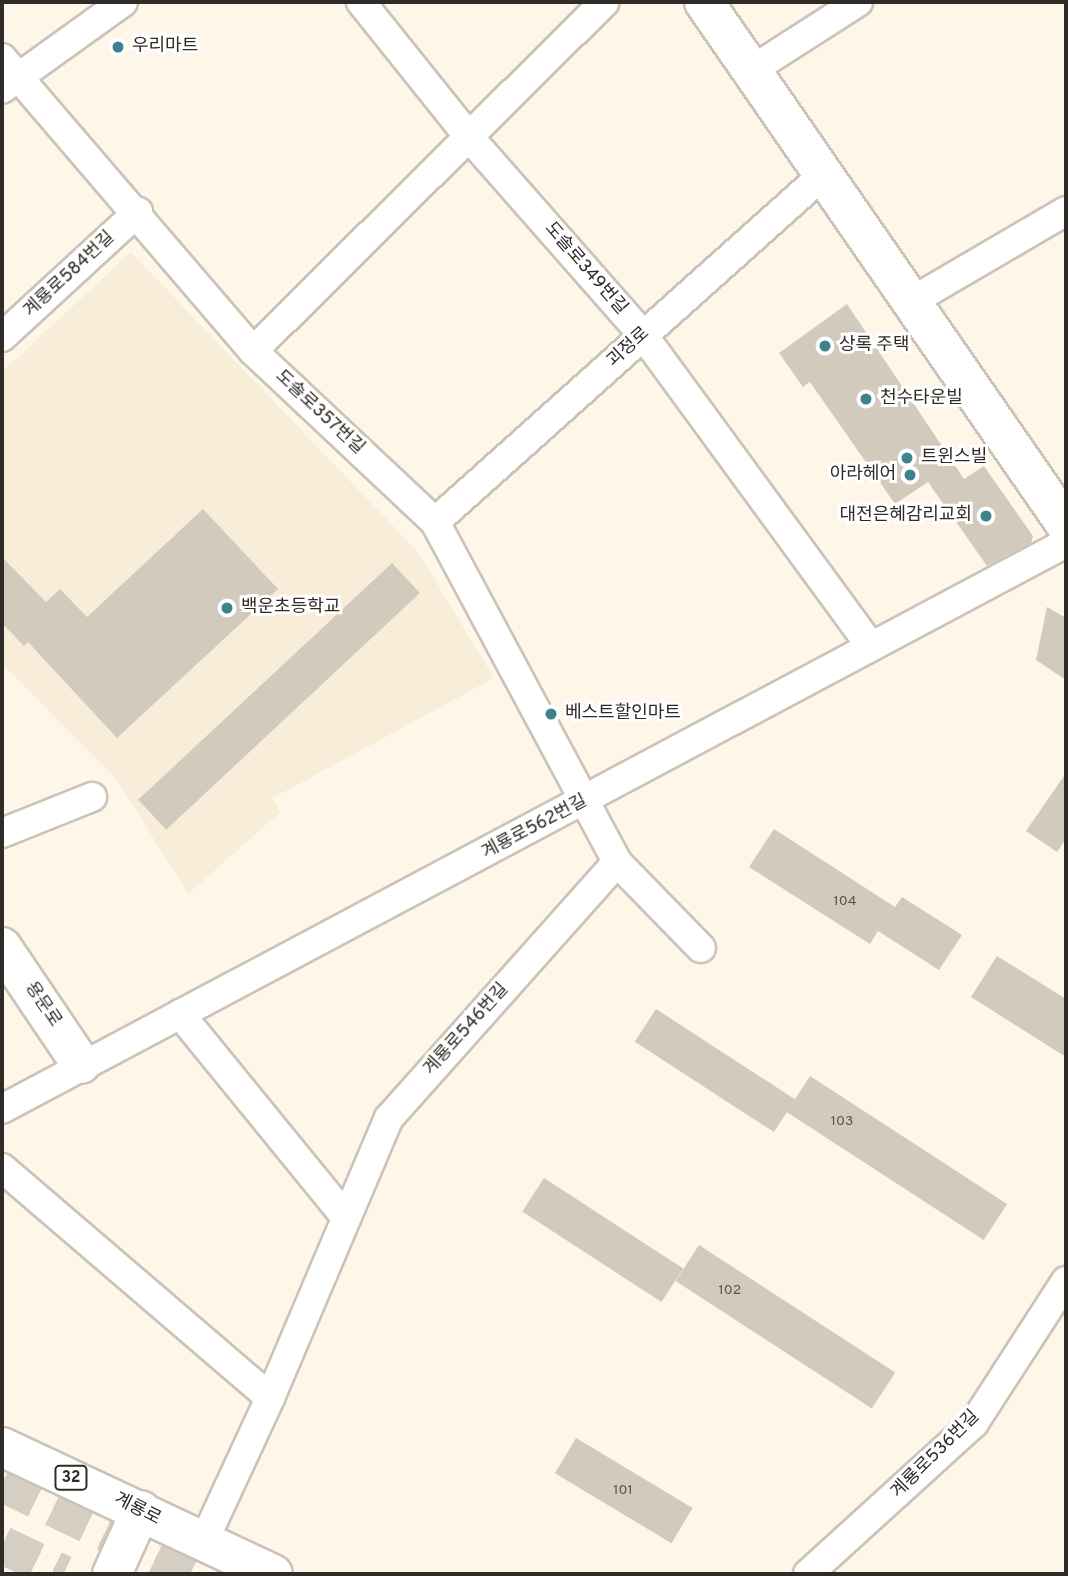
<!DOCTYPE html>
<html>
<head>
<meta charset="utf-8">
<style>
  body { margin:0 }
  #map { position:relative; width:1068px; height:1576px; overflow:hidden; background:#fef7e9; font-family:Overpass,"Noto Sans KR",sans-serif }
  div>[style] { position:absolute }
  .built>* { inset:0; background:#f8edd8 }
  .building>* { inset:0; background:#d2cbbd; transform-origin:0 0 }
  .primary-tunnel>* { height:38px; margin-top:-19px; transform-origin:0; background:repeating-linear-gradient(90deg,#d5cec2 0 38px,transparent 0 57px) }
  .roads { filter:drop-shadow(2px 0 #cbc4b6) drop-shadow(-2px 0 #cbc4b6) drop-shadow(0 2px #cbc4b6) drop-shadow(0 -2px #cbc4b6) }
  .street>* { height:28px; margin:-14px; padding:0 14px; transform-origin:14px; border-radius:14px; background:#fff }
  .secondary>* { height:38px; margin:-19px; padding:0 19px; transform-origin:19px; border-radius:19px; background:#fff }
  .primary>* { height:38px; margin:-19px; padding:0 19px; transform-origin:19px; border-radius:19px; background:#fff }
  .dots>* { width:19px; height:19px; translate:-50% -50%; box-sizing:border-box; border:4px solid #fff; border-radius:50% }
  span { translate:-50% -50%; white-space:nowrap; text-align:center; line-height:1.15; -webkit-text-stroke:6px #fff; paint-order:stroke }
  .number-label { font-size:14px; color:#58544c }
  .number-label span { -webkit-text-stroke-width:0 }
  .shield-label span { padding:2px 5px; background:#fff; border:2px solid; border-radius:5px; -webkit-text-stroke-width:0 }
  .shield-label { font-size:16px; color:#2f2c27; font-weight:700 }
  .poi-label { font-size:18px; color:#2f2c27 }
  .left { translate:0 -50%; text-align:left }
  .right { translate:-100% -50%; text-align:right }
  .street-label { font-size:18px; color:#2f2c27 }
  .frame { position:absolute; inset:0; border:4px solid #2f2c27; pointer-events:none }
</style>
</head>
<body>
<div id="map">
  <div class="built">
    <div style="clip-path:polygon(131px 252px,418px 552px,494px 678px,273px 798px,280px 812px,188px 894px,117px 780px,2px 664px,2px 372px)"></div>
  </div>
  <div class="building">
    <div style="clip-path:polygon(847px 304px,964px 479px,984px 466px,1033px 536px,1031px 543px,987px 566px,928px 482px,895px 504px,810px 382px,803px 387px,779px 353px)"></div>
    <div style="clip-path:polygon(203px 509px,278px 589px,117px 738px,28px 642px,24px 646px,2px 623px,2px 557px,46px 602px,60px 589px,87px 617px)"></div>
    <div style="left:392px;top:563px;width:41px;height:347px;rotate:47deg"></div>
    <div style="clip-path:polygon(1047px 607px,1066px 618px,1066px 680px,1036px 660px)"></div>
    <div style="clip-path:polygon(1066px 773px,1066px 839px,1057px 852px,1026px 831px)"></div>
    <div style="clip-path:polygon(774px 829px,895px 907px,902px 897px,962px 935px,939px 970px,878px 931px,870px 944px,749px 867px)"></div>
    <div style="clip-path:polygon(997px 956px,1066px 999px,1066px 1057px,971px 997px)"></div>
    <div style="left:656px;top:1009px;width:166px;height:39px;rotate:33deg"></div>
    <div style="left:810px;top:1076px;width:235px;height:43px;rotate:33deg"></div>
    <div style="left:544px;top:1178px;width:166px;height:40px;rotate:33deg"></div>
    <div style="left:699px;top:1245px;width:234px;height:43px;rotate:33deg"></div>
    <div style="left:576px;top:1438px;width:136px;height:41px;rotate:31deg"></div>
  </div>
  <div class="primary-tunnel">
    <div style="left:2px;top:1483px;width:211px;rotate:25.6deg"></div>
    <div style="left:2px;top:1545px;width:68px;rotate:25.4deg"></div>
  </div>
  <div class="roads">
    <div class="street">
      <div style="left:361px;top:2px;width:173px;rotate:51.3deg"></div>
      <div style="left:469px;top:137px;width:264px;rotate:48.7deg"></div>
      <div style="left:643px;top:335px;width:386px;rotate:53.8deg"></div>
      <div style="left:2px;top:58px;width:386px;rotate:49.4deg"></div>
      <div style="left:253px;top:351px;width:250px;rotate:43.2deg"></div>
      <div style="left:435px;top:522px;width:386px;rotate:61.8deg"></div>
      <div style="left:617px;top:862px;width:120px;rotate:45.7deg"></div>
      <div style="left:752px;top:70px;width:126px;rotate:-32.7deg"></div>
      <div style="left:2px;top:89px;width:149px;rotate:-35.7deg"></div>
      <div style="left:912px;top:301px;width:178px;rotate:-30.3deg"></div>
      <div style="left:2px;top:337px;width:185px;rotate:-42.6deg"></div>
      <div style="left:253px;top:351px;width:495px;rotate:-44.8deg"></div>
      <div style="left:435px;top:522px;width:522px;rotate:-41.82deg"></div>
      <div style="left:2px;top:833px;width:97px;rotate:-21.8deg"></div>
      <div style="left:180px;top:1014px;width:259px;rotate:50.8deg"></div>
      <div style="left:2px;top:1109px;width:1205px;rotate:-28.01deg"></div>
      <div style="left:2px;top:1168px;width:353px;rotate:40.6deg"></div>
      <div style="left:203px;top:1543px;width:160px;rotate:-65.2deg"></div>
      <div style="left:270px;top:1398px;width:304px;rotate:-67deg"></div>
      <div style="left:389px;top:1118px;width:343px;rotate:-48.3deg"></div>
      <div style="left:808px;top:1574px;width:224px;rotate:-42.3deg"></div>
      <div style="left:974px;top:1423px;width:169px;rotate:-57.1deg"></div>
    </div>
    <div class="secondary">
      <div style="left:704px;top:2px;width:636px;rotate:55.31deg"></div>
      <div style="left:2px;top:947px;width:141px;rotate:56deg"></div>
    </div>
    <div class="primary">
      <div style="left:2px;top:1447px;width:299px;rotate:25.1deg"></div>
      <div style="left:112px;top:1574px;width:70px;rotate:-65.6deg"></div>
    </div>
  </div>
  <div class="dots">
    <div style="left:118px;top:47px;background:#3d838e"></div>
    <div style="left:825px;top:346px;background:#3d838e"></div>
    <div style="left:866px;top:399px;background:#3d838e"></div>
    <div style="left:907px;top:458px;background:#3d838e"></div>
    <div style="left:910px;top:475px;background:#3d838e"></div>
    <div style="left:986px;top:516px;background:#3d838e"></div>
    <div style="left:227px;top:608px;background:#3d838e"></div>
    <div style="left:551px;top:714px;background:#3d838e"></div>
  </div>
  <div class="number-label">
    <span style="left:845px;top:902px">104</span>
    <span style="left:842px;top:1122px">103</span>
    <span style="left:730px;top:1291px">102</span>
    <span style="left:623px;top:1491px">101</span>
  </div>
  <div class="shield-label">
    <span style="left:71px;top:1478px">32</span>
  </div>
  <div class="poi-label">
    <span class="left" style="left:132px;top:47px">우리마트</span>
    <span class="left" style="left:839px;top:346px">상록 주택</span>
    <span class="left" style="left:880px;top:399px">천수타운빌</span>
    <span class="left" style="left:921px;top:458px">트윈스빌</span>
    <span class="right" style="left:896px;top:475px">아라헤어</span>
    <span class="right" style="left:972px;top:516px">대전은혜감리교회</span>
    <span class="left" style="left:241px;top:608px">백운초등학교</span>
    <span class="left" style="left:565px;top:714px">베스트할인마트</span>
  </div>
  <div class="street-label">
    <span style="left:585px;top:269px;rotate:49deg">도솔로349번길</span>
    <span style="left:70px;top:275px;rotate:-43deg">계룡로584번길</span>
    <span style="left:629px;top:348px;rotate:-42deg">괴정로</span>
    <span style="left:319px;top:413px;rotate:43deg">도솔로357번길</span>
    <span style="left:535px;top:828px;rotate:-28deg">계룡로562번길</span>
    <span style="left:42px;top:1005px;rotate:56deg">용문로</span>
    <span style="left:467px;top:1030px;rotate:-48deg">계룡로546번길</span>
    <span style="left:936px;top:1455px;rotate:-45deg">계룡로536번길</span>
    <span style="left:137px;top:1510px;rotate:27deg">계룡로</span>
  </div>
  <div class="frame"></div>
</div>
</body>
</html>
